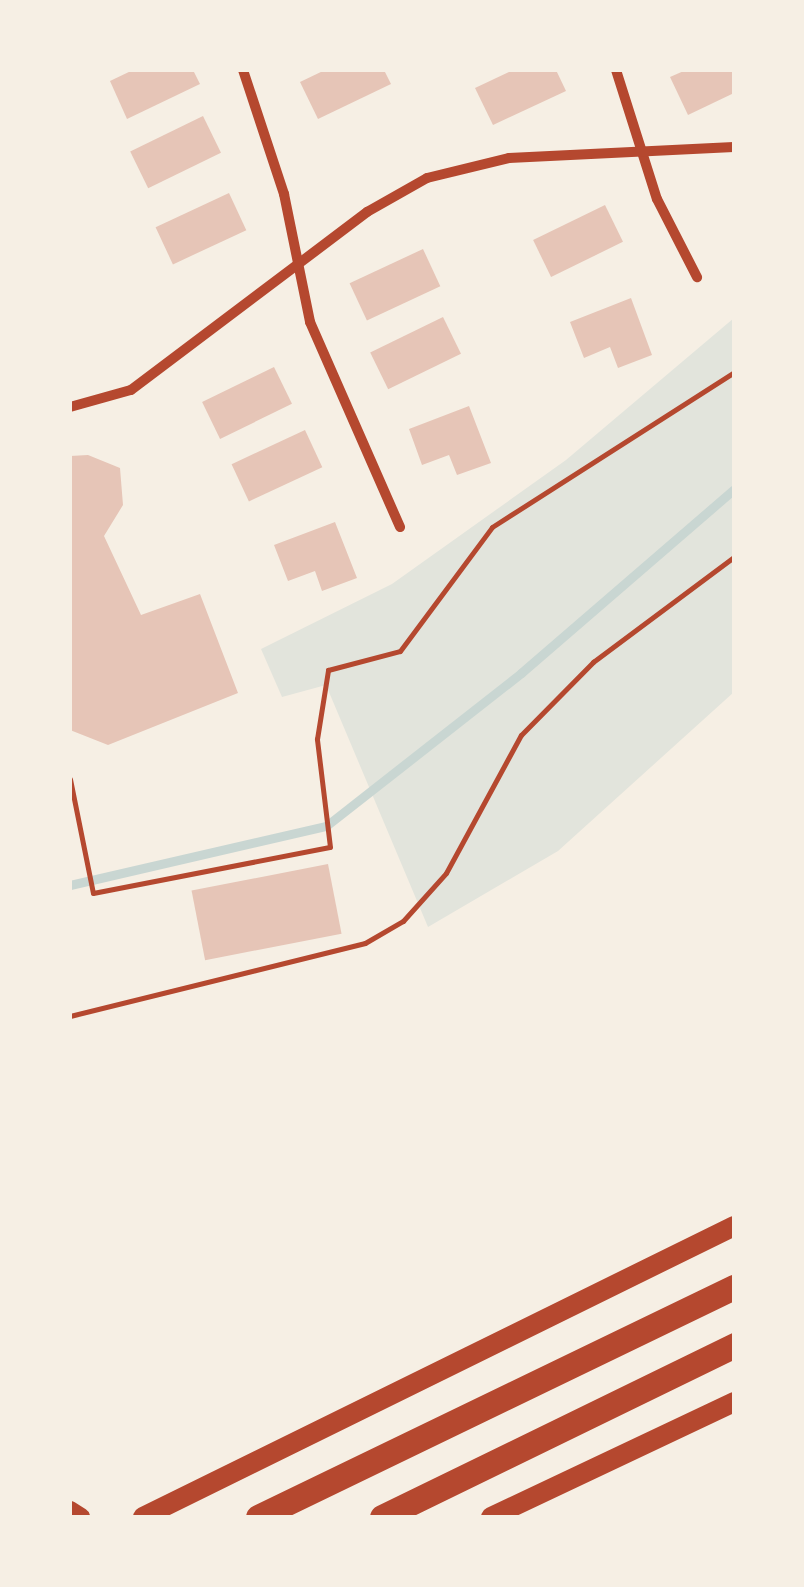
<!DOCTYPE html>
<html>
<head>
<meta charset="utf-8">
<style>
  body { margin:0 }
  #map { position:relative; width:804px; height:1587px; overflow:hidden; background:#f6efe4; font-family:Poppins,sans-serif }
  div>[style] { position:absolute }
  .green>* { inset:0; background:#e2e4dc }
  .stream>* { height:9px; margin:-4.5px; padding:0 4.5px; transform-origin:4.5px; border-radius:4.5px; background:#c9d6d2 }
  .building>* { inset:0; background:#e6c5b7; transform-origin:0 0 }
  .path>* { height:5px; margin:-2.5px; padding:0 2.5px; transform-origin:2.5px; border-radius:2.5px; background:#b5482f }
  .minor>* { height:10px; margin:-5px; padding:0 5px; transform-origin:5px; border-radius:5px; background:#b5482f }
  .tertiary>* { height:18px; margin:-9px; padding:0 9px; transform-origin:9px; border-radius:9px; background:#b5482f }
  .secondary>* { height:20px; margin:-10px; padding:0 10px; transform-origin:10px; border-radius:10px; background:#b5482f }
  .trunk>* { height:25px; margin:-12.5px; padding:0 12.5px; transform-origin:12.5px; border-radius:12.5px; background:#b5482f }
  span { translate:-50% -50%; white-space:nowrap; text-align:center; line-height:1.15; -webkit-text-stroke:8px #f6efe4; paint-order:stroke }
  .frame { position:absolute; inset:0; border:72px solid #f6efe4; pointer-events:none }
</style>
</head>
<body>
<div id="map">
  <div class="green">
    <div style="clip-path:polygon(734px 318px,734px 692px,558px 851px,428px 927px,326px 685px,282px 697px,261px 649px,392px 584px,566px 460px)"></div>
  </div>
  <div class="stream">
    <div style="left:70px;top:885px;width:263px;rotate:-13deg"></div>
    <div style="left:326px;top:826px;width:248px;rotate:-38.1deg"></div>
    <div style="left:521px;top:673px;width:281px;rotate:-40.8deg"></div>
  </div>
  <div class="building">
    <div style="clip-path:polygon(133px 70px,193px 70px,200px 84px,127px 119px,110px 81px)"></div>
    <div style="clip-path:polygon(325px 70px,384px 70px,391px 84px,318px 119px,300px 82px)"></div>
    <div style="clip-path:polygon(513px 70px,556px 70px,566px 91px,493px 125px,475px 88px)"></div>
    <div style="clip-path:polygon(686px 70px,734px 70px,734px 93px,688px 115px,670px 77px)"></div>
    <div style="left:203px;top:116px;width:41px;height:81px;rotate:64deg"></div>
    <div style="left:229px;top:193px;width:41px;height:81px;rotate:65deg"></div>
    <div style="left:605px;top:205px;width:41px;height:80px;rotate:64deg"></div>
    <div style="left:423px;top:249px;width:41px;height:81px;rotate:65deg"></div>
    <div style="clip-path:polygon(631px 298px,652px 355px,618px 368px,610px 347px,584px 358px,570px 322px)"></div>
    <div style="left:443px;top:317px;width:41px;height:81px;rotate:64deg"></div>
    <div style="left:274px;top:367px;width:41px;height:80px;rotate:64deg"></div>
    <div style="clip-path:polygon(469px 406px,491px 463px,457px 475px,449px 455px,422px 465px,409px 429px)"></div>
    <div style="left:305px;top:430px;width:41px;height:81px;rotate:65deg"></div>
    <div style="clip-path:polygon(88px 455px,120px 468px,123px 505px,104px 536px,141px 615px,200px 594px,238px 693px,108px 745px,70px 730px,70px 456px)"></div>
    <div style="clip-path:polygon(335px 522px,357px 578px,322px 591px,315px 571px,288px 581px,274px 545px)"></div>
    <div style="left:328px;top:864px;width:71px;height:139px;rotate:79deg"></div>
  </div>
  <div class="path">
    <div style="left:70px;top:779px;width:116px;rotate:78.6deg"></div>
    <div style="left:93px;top:893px;width:241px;rotate:-11deg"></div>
    <div style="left:330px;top:847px;width:109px;rotate:-96.9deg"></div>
    <div style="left:317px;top:739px;width:70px;rotate:-80.9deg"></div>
    <div style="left:328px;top:670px;width:74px;rotate:-14.8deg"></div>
    <div style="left:400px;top:651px;width:154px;rotate:-53.4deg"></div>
    <div style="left:492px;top:527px;width:287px;rotate:-32.6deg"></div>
    <div style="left:70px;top:1016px;width:304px;rotate:-13.9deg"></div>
    <div style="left:365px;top:943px;width:44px;rotate:-30.1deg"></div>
    <div style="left:403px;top:921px;width:64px;rotate:-48.1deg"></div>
    <div style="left:446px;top:873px;width:157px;rotate:-61.5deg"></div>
    <div style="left:521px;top:735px;width:103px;rotate:-45.4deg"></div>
    <div style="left:593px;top:662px;width:176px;rotate:-36.7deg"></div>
  </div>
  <div class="minor">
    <div style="left:243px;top:70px;width:131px;rotate:71.7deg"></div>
    <div style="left:284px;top:194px;width:131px;rotate:78.5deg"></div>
    <div style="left:310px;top:322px;width:224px;rotate:66.3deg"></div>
    <div style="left:616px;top:70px;width:135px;rotate:72.4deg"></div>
    <div style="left:657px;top:199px;width:88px;rotate:62.9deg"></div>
    <div style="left:70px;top:407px;width:63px;rotate:-15.6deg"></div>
    <div style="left:131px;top:390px;width:296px;rotate:-37deg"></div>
    <div style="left:367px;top:212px;width:69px;rotate:-29.5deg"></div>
    <div style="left:427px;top:178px;width:84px;rotate:-13.7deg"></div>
    <div style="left:509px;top:158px;width:225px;rotate:-2.8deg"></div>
  </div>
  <div class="tertiary">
    <div style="left:70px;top:1510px;width:13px;rotate:32deg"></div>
  </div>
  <div class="secondary">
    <div style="left:143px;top:1517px;width:659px;rotate:-26.21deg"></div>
    <div style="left:491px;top:1517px;width:269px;rotate:-25.3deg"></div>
  </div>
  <div class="trunk">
    <div style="left:258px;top:1517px;width:529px;rotate:-25.79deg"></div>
    <div style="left:382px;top:1517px;width:392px;rotate:-26deg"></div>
  </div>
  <div class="frame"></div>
</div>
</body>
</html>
